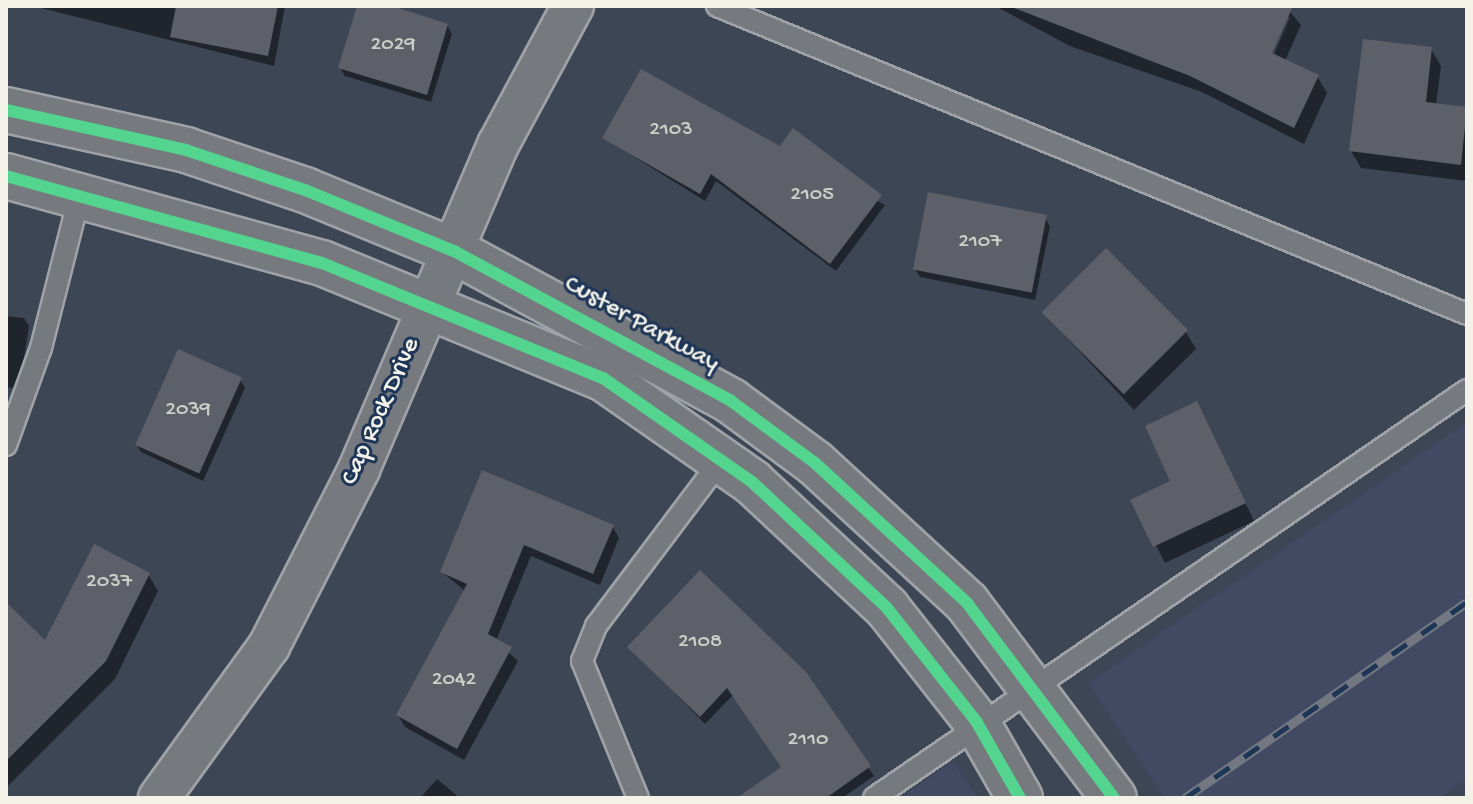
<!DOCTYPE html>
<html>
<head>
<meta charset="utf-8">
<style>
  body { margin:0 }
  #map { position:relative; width:1473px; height:804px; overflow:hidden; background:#3d4655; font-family:"Gochi Hand",sans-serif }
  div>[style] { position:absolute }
  .built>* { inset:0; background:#414a62 }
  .shadow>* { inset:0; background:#0007 }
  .building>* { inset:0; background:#5d6069; transform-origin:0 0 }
  .roads { filter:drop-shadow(2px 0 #9fa3a8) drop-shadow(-2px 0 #9fa3a8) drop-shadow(0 2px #9fa3a8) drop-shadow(0 -2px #9fa3a8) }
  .lane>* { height:20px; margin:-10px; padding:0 10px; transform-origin:10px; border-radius:10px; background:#767a7f }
  .street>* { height:40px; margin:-20px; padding:0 20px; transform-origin:20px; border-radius:20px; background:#767a7f }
  .secondary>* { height:44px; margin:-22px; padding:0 22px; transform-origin:22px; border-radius:22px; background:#767a7f }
  .rail>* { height:9px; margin-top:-4.5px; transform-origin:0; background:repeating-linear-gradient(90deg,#1d3557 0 18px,#737880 0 36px); box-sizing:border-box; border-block:2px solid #737880 }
  .cycleway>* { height:12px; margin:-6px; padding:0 6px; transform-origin:6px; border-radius:6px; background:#53d58f }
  span { translate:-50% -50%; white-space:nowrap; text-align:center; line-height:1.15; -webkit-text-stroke:6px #1d3557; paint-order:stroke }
  .number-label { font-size:22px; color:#cecdc8 }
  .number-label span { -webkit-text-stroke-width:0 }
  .street-label { font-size:26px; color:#f4f1e8 }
  .frame { position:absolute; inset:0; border:8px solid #f4f1e8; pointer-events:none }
</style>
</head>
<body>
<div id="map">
  <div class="built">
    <div style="clip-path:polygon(1467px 422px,1467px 779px,1439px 798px,1165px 798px,1088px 683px)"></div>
    <div style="clip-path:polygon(953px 761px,978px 798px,900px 798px)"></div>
  </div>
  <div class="shadow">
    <div style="clip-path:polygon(285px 6px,274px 66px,33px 6px)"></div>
    <div style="clip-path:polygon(359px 6px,385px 6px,447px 25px,452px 34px,431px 102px,345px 76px,340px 68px)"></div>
    <div style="clip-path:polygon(evenodd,995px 6px,1285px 6px,1301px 25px,1285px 61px,1317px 76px,1327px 93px,1304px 144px,1202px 92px,1070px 46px,995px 6px,1286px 17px,1290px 17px,1270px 63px,1266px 61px,1286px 17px)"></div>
    <div style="clip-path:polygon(1431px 49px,1441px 66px,1436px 105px,1467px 109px,1467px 181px,1361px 168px,1351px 151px)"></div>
    <div style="clip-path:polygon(604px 138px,780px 149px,885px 205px,836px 271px,716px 181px,705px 201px)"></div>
    <div style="clip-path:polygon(1045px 218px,1050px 226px,1035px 300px,920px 277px,915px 269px)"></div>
    <div style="clip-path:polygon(1044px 313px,1186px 332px,1196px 349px,1134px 410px)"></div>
    <div style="clip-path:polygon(6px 316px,24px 318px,29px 326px,19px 389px,6px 387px)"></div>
    <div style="clip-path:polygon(240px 380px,245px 388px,203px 481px,141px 452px,136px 444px)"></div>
    <div style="clip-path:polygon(1206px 420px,1254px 521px,1165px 563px,1133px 501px,1172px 482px)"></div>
    <div style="clip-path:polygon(483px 473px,612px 526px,619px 538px,600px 585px,531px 556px,496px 641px,518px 661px,464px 760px,405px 727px,398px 715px,465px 591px,442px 572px)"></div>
    <div style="clip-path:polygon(148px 574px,158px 591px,115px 679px,6px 788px,6px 605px,46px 644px)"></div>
    <div style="clip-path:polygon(630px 647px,804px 673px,874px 776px,842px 798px,753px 798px,783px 768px,733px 695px,705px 724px)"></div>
    <div style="clip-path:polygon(437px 779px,460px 798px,420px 798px)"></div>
  </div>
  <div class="building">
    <div style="clip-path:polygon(176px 6px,278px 6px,268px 56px,170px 37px)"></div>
    <div style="clip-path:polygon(357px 6px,392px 6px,448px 24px,427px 95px,338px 68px)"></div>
    <div style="clip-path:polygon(1009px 6px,1293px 6px,1272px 53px,1319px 75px,1294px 128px,1190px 76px)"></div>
    <div style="clip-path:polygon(1363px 39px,1432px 47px,1426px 102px,1467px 107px,1461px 165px,1349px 151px)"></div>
    <div style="clip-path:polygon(641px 69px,780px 146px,793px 128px,882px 195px,830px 264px,711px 174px,700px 194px,602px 138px)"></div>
    <div style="left:928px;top:192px;width:121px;height:79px;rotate:11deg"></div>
    <div style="left:1106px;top:248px;width:116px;height:91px;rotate:45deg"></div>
    <div style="left:178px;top:349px;width:70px;height:105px;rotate:24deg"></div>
    <div style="clip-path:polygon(1197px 401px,1246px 503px,1153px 547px,1130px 500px,1170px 481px,1145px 426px)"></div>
    <div style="clip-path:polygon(482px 470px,614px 525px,593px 574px,524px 545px,488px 634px,512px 647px,457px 749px,396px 715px,467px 584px,440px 572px)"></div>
    <div style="clip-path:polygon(94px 544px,150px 573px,106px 661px,6px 761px,6px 602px,45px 640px)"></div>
    <div style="clip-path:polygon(700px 570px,806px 672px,871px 766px,826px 798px,737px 798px,781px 767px,727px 688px,700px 717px,627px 647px)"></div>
  </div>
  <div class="roads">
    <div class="lane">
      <div style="left:717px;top:6px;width:811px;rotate:22.33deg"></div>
      <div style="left:6px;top:445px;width:103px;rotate:-70.2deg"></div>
      <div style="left:41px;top:348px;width:159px;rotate:-75.8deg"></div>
      <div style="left:638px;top:798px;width:148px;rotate:-112.2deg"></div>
      <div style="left:582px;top:661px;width:38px;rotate:-68deg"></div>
      <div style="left:596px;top:626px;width:208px;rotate:-53deg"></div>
      <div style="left:874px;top:798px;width:720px;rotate:-34.53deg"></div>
    </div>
    <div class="street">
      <div style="left:159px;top:798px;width:188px;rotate:-54.1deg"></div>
      <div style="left:269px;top:646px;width:199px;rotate:-63deg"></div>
      <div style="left:359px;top:469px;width:353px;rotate:-66.8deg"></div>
      <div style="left:498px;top:145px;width:158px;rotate:-61.7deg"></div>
    </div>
    <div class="secondary">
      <div style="left:6px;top:110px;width:184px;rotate:12.5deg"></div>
      <div style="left:186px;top:150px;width:126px;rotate:18.6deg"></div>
      <div style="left:305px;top:190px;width:161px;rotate:22.3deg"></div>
      <div style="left:454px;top:251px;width:315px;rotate:28.4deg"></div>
      <div style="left:731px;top:401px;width:104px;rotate:36.4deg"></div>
      <div style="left:815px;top:463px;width:207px;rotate:42.6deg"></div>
      <div style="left:967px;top:603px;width:244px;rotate:53deg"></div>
      <div style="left:6px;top:176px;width:328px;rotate:15.4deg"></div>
      <div style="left:322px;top:263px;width:304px;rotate:22.3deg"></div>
      <div style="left:603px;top:378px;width:182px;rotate:34.9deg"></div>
      <div style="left:752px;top:482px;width:185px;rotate:43deg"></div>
      <div style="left:887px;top:608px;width:144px;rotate:51.8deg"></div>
      <div style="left:976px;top:721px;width:89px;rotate:60.3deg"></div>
    </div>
  </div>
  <div class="rail">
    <div style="left:1185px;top:798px;width:343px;rotate:-34.8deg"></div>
  </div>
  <div class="cycleway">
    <div style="left:6px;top:110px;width:184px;rotate:12.5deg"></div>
    <div style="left:186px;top:150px;width:126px;rotate:18.6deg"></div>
    <div style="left:305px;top:190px;width:161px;rotate:22.3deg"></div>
    <div style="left:454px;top:251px;width:315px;rotate:28.4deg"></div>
    <div style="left:731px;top:401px;width:104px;rotate:36.4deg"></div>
    <div style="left:815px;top:463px;width:207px;rotate:42.6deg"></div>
    <div style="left:967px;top:603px;width:244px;rotate:53deg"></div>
    <div style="left:6px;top:176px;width:328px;rotate:15.4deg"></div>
    <div style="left:322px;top:263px;width:304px;rotate:22.3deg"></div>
    <div style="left:603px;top:378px;width:182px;rotate:34.9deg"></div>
    <div style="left:752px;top:482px;width:185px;rotate:43deg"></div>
    <div style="left:887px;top:608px;width:144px;rotate:51.8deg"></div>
    <div style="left:976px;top:721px;width:89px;rotate:60.3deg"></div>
  </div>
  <div class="number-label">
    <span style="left:393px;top:46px">2029</span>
    <span style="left:671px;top:131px">2103</span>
    <span style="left:812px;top:196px">2105</span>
    <span style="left:980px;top:243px">2107</span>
    <span style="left:188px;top:411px">2039</span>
    <span style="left:109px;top:583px">2037</span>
    <span style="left:700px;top:643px">2108</span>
    <span style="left:454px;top:681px">2042</span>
    <span style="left:808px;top:741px">2110</span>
  </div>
  <div class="street-label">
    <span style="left:641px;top:325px;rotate:29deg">Custer Parkway</span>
    <span style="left:382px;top:412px;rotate:-66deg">Cap Rock Drive</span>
  </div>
  <div class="frame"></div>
</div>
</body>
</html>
